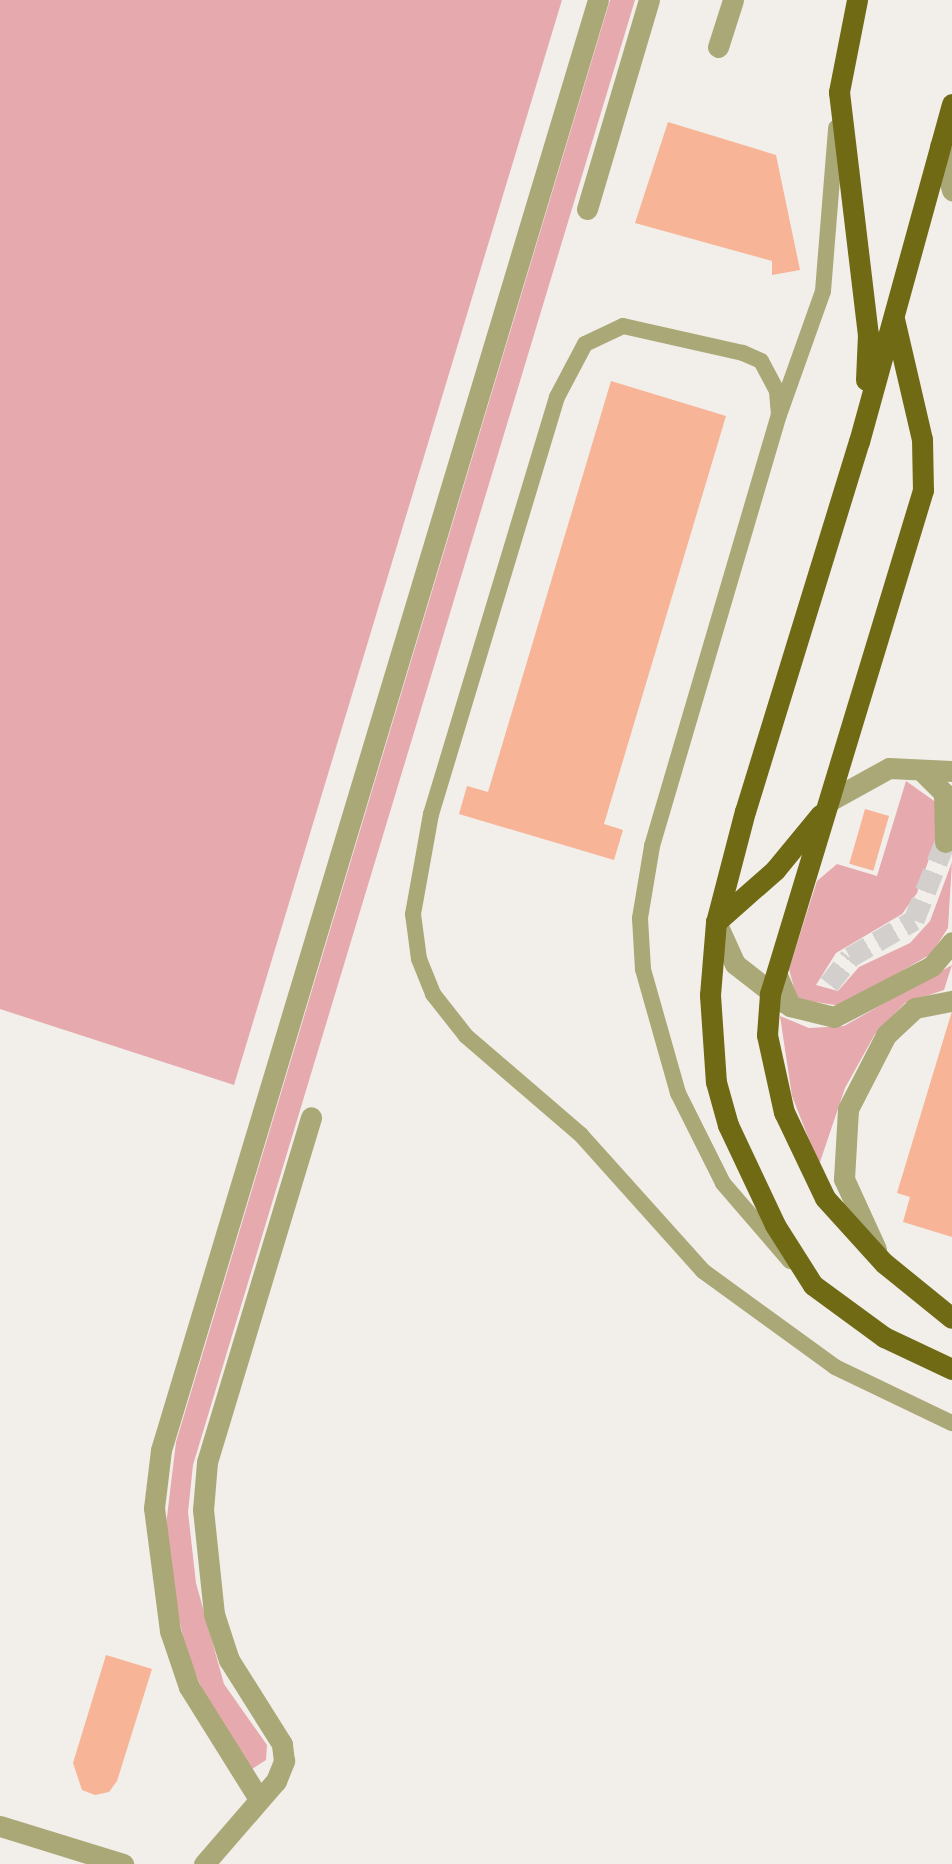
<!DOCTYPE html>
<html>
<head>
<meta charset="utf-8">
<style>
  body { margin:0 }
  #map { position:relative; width:952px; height:1864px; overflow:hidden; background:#f2efeb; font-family:"Source Sans 3",sans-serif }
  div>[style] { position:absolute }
  .green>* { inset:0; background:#e6aaae }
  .building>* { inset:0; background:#f7b496; transform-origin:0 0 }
  .street-tunnel>* { height:21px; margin-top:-10.5px; transform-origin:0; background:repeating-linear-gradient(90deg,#d2cfcc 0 21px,transparent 0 31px) }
  .lane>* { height:16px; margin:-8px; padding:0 8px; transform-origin:8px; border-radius:8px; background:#aba877 }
  .street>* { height:21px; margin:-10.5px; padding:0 10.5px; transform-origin:10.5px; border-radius:10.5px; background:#aba877 }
  .primary>* { height:21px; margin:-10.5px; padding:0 10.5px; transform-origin:10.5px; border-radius:10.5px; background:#706a15 }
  span { translate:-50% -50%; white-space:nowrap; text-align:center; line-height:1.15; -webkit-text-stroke:6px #f2efeb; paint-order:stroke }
</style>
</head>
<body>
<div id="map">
  <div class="green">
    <div style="clip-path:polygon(0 0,562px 0,234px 1085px,0 1009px)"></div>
    <div style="clip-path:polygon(610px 0,635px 0,193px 1465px,188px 1512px,196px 1583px,224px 1684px,267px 1745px,266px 1760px,252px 1769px,214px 1718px,187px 1653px,171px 1585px,166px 1525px,176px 1442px)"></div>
    <div style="clip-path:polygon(906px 781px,937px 803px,936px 839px,917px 893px,902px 914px,836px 953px,816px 985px,838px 991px,859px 967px,910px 943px,930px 921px,952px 862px,948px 928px,931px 954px,841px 1006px,797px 999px,789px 969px,817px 881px,837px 864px,877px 876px)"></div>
    <div style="clip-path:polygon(952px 965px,944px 990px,905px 1003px,875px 1034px,845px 1088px,819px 1165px,792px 1096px,780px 1016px,809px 1028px,844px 1026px)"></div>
  </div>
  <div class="building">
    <div style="clip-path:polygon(668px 122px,776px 155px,800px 270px,772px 275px,772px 261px,635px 223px)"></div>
    <div style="clip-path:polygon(611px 381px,726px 416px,604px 824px,623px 830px,614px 860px,459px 814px,467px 786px,488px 792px)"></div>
    <div style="left:865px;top:809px;width:25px;height:57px;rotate:16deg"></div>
    <div style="clip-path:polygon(952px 1011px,952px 1237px,903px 1222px,910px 1197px,897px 1193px)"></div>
    <div style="clip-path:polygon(106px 1655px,152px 1669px,117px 1781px,109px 1792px,95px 1795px,82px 1790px,73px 1763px)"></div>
  </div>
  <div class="street-tunnel">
    <div style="left:829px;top:984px;width:34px;rotate:-52deg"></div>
    <div style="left:850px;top:957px;width:74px;rotate:-30deg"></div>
    <div style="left:914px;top:920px;width:84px;rotate:-68.3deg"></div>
  </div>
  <div class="lane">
    <div style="left:780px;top:412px;width:128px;rotate:-70.4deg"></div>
    <div style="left:823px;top:291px;width:164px;rotate:-85.4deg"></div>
    <div style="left:790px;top:1261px;width:103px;rotate:-130.7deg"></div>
    <div style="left:723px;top:1183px;width:101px;rotate:-116.6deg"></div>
    <div style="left:678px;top:1093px;width:129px;rotate:-105.8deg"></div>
    <div style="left:643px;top:969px;width:51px;rotate:-93.4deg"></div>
    <div style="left:640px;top:918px;width:73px;rotate:-80.5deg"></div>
    <div style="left:652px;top:846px;width:449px;rotate:-73.6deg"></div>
    <div style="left:779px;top:415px;width:24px;rotate:-95deg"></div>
    <div style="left:777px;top:391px;width:34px;rotate:-118deg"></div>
    <div style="left:761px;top:361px;width:20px;rotate:-156deg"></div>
    <div style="left:743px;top:353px;width:123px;rotate:-167.3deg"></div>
    <div style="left:623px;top:326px;width:42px;rotate:154.7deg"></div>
    <div style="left:585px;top:344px;width:60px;rotate:117.8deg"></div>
    <div style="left:557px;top:397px;width:436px;rotate:106.8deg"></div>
    <div style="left:431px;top:814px;width:102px;rotate:100.2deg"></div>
    <div style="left:413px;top:914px;width:45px;rotate:82.4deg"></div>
    <div style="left:419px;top:959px;width:38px;rotate:68deg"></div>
    <div style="left:433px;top:994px;width:53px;rotate:51.8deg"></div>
    <div style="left:466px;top:1036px;width:152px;rotate:40.7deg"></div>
    <div style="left:581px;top:1135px;width:183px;rotate:48.1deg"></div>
    <div style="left:703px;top:1271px;width:163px;rotate:36deg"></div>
    <div style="left:835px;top:1367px;width:130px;rotate:25.6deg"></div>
  </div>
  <div class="street">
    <div style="left:718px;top:47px;width:49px;rotate:-72.3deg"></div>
    <div style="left:940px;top:146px;width:46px;rotate:74.7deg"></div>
    <div style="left:587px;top:209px;width:218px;rotate:-73.5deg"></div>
    <div style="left:923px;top:772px;width:30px;rotate:45deg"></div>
    <div style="left:944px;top:793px;width:49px;rotate:88.8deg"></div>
    <div style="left:831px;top:800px;width:66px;rotate:-28.9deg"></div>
    <div style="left:889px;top:768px;width:63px;rotate:2.7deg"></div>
    <div style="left:716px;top:922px;width:46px;rotate:65.7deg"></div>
    <div style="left:735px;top:964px;width:63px;rotate:38deg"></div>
    <div style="left:777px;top:975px;width:34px;rotate:67deg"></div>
    <div style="left:790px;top:1006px;width:45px;rotate:14deg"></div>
    <div style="left:834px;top:1017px;width:110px;rotate:-27.5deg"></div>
    <div style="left:932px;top:966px;width:31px;rotate:-50deg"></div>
    <div style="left:876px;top:1249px;width:77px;rotate:-114.6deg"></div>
    <div style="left:844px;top:1179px;width:70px;rotate:-86.7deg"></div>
    <div style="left:848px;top:1109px;width:83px;rotate:-62.8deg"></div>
    <div style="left:886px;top:1035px;width:40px;rotate:-43deg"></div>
    <div style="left:915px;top:1008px;width:38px;rotate:-11deg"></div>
    <div style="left:259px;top:1799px;width:132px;rotate:-122deg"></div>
    <div style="left:189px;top:1687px;width:59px;rotate:-108.7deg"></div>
    <div style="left:170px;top:1631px;width:124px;rotate:-97.4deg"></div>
    <div style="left:154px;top:1508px;width:58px;rotate:-83.1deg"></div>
    <div style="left:161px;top:1450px;width:1514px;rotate:-73.23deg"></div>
    <div style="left:0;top:1826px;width:129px;rotate:17.2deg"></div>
    <div style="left:204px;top:1864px;width:110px;rotate:-49.1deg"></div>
    <div style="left:276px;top:1781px;width:22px;rotate:-68deg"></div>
    <div style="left:284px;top:1761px;width:17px;rotate:-97deg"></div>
    <div style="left:282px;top:1744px;width:99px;rotate:-122.2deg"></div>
    <div style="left:229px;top:1660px;width:48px;rotate:-108.1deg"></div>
    <div style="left:214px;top:1614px;width:105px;rotate:-96deg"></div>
    <div style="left:203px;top:1510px;width:48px;rotate:-85.2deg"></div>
    <div style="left:207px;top:1462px;width:360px;rotate:-73.2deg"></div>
  </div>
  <div class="primary">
    <div style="left:857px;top:0;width:94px;rotate:101.1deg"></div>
    <div style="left:839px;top:92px;width:244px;rotate:83.2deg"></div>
    <div style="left:868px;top:334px;width:46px;rotate:92.5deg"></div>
    <div style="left:952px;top:104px;width:350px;rotate:105.4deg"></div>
    <div style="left:859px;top:441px;width:387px;rotate:107.1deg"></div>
    <div style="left:745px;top:811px;width:115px;rotate:104.6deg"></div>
    <div style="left:716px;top:922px;width:73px;rotate:94.7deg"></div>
    <div style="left:710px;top:995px;width:87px;rotate:86.1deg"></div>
    <div style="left:716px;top:1082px;width:45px;rotate:74.4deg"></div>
    <div style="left:728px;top:1125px;width:110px;rotate:64.8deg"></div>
    <div style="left:775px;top:1225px;width:71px;rotate:57.7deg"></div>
    <div style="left:813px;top:1285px;width:88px;rotate:36.2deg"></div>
    <div style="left:884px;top:1337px;width:75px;rotate:25.2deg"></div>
    <div style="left:894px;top:319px;width:123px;rotate:76.9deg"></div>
    <div style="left:922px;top:439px;width:51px;rotate:88.9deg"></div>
    <div style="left:923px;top:490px;width:527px;rotate:106.89deg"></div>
    <div style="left:770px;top:994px;width:41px;rotate:94.2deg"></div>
    <div style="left:767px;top:1035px;width:79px;rotate:77.6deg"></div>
    <div style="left:784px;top:1112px;width:95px;rotate:64.5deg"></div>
    <div style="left:825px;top:1198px;width:88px;rotate:47.8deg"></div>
    <div style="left:884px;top:1263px;width:87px;rotate:39deg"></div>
    <div style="left:716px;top:922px;width:79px;rotate:-41.4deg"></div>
    <div style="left:775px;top:870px;width:72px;rotate:-50.6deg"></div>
  </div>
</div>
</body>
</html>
